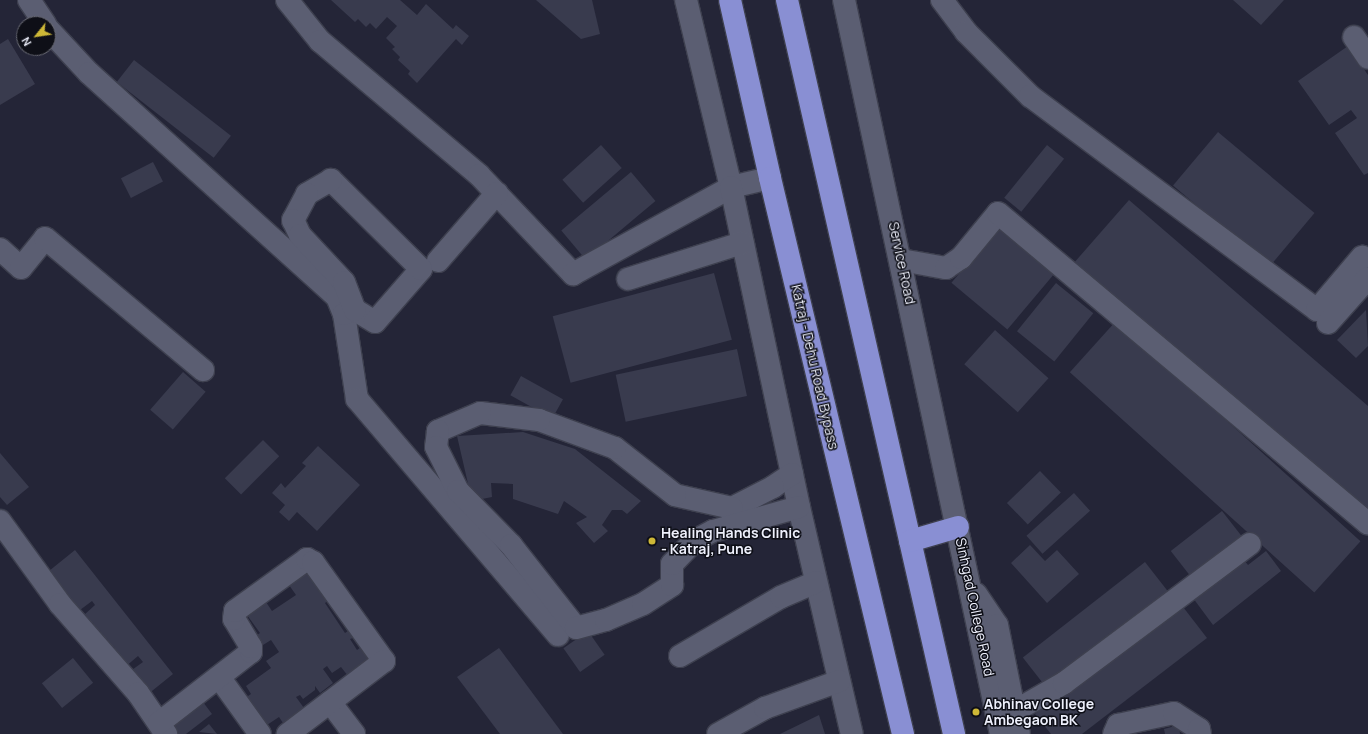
<!DOCTYPE html>
<html>
<head>
<meta charset="utf-8">
<style>
  body { margin:0 }
  #map { position:relative; width:1368px; height:734px; overflow:hidden; background:#242537; font-family:Manrope,sans-serif }
  div>[style] { position:absolute }
  .building>* { inset:0; background:#393b4e; transform-origin:0 0 }
  .roads { filter:drop-shadow(1px 0 #3e404f) drop-shadow(-1px 0 #3e404f) drop-shadow(0 1px #3e404f) drop-shadow(0 -1px #3e404f) }
  .minor>* { height:22px; margin:-11px; padding:0 11px; transform-origin:11px; border-radius:11px; background:#5b5e72 }
  .highway>* { height:22px; margin:-11px; padding:0 11px; transform-origin:11px; border-radius:11px; background:#898fd3 }
  .dots>* { width:11px; height:11px; translate:-50% -50%; box-sizing:border-box; border:2px solid #0e0f17; border-radius:50% }
  span { translate:-50% -50%; white-space:nowrap; text-align:center; line-height:1.15; -webkit-text-stroke:3px #0e0f17; paint-order:stroke }
  .street-label { font-size:14px; color:#eef0fc }
  .poi-label { font-size:14px; color:#eef0fc; font-weight:700 }
  .left { translate:0 -50%; text-align:left }
  .north { position:absolute; left:16px; top:16px; width:40px; height:40px; box-sizing:border-box; background:#0e0f17; border:1px solid #686973; border-radius:50%; rotate:240deg; font-size:11px; font-weight:700; line-height:16px; text-align:center; color:#eef0fc }
  .north::after { content:''; display:block; margin:auto; width:14px; height:18px; background:#ceb837; clip-path:polygon(50% 0,100% 100%,50% 72%,0 100%) }
</style>
</head>
<body>
<div id="map">
  <div class="building">
    <div style="clip-path:polygon(331px 0,400px 0,417px 15px,426px 4px,453px 29px,456px 25px,469px 36px,462px 45px,456px 39px,417px 83px,408px 74px,410px 71px,398px 60px,400px 57px,392px 49px,395px 47px,386px 38px,397px 26px,387px 17px,376px 29px,370px 23px,366px 27px,358px 19px,355px 22px)"></div>
    <div style="clip-path:polygon(536px 0,592px 0,600px 34px,581px 39px)"></div>
    <div style="clip-path:polygon(1233px 0,1284px 0,1261px 25px)"></div>
    <div style="clip-path:polygon(8px 39px,35px 84px,0 105px,0 44px)"></div>
    <div style="clip-path:polygon(1348px 46px,1368px 75px,1368px 173px,1364px 175px,1335px 133px,1357px 118px,1351px 110px,1329px 125px,1298px 81px)"></div>
    <div style="left:134px;top:60px;width:123px;height:28px;rotate:38deg"></div>
    <div style="left:1218px;top:132px;width:126px;height:70px;rotate:40deg"></div>
    <div style="left:601px;top:145px;width:31px;height:52px;rotate:48deg"></div>
    <div style="left:1047px;top:145px;width:22px;height:68px;rotate:39deg"></div>
    <div style="left:153px;top:162px;width:22px;height:36px;rotate:63deg"></div>
    <div style="left:631px;top:172px;width:38px;height:91px;rotate:50deg"></div>
    <div style="clip-path:polygon(1129px 200px,1368px 406px,1368px 518px,1073px 264px)"></div>
    <div style="left:999px;top:226px;width:73px;height:74px;rotate:40deg"></div>
    <div style="left:714px;top:273px;width:69px;height:167px;rotate:75deg"></div>
    <div style="left:1056px;top:283px;width:48px;height:62px;rotate:39deg"></div>
    <div style="clip-path:polygon(1366px 310px,1368px 346px,1356px 358px,1337px 340px)"></div>
    <div style="left:1116px;top:321px;width:329px;height:69px;rotate:42deg"></div>
    <div style="left:995px;top:330px;width:72px;height:46px;rotate:42deg"></div>
    <div style="left:737px;top:349px;width:48px;height:124px;rotate:78deg"></div>
    <div style="left:183px;top:372px;width:30px;height:50px;rotate:41deg"></div>
    <div style="left:521px;top:376px;width:48px;height:22px;rotate:29deg"></div>
    <div style="clip-path:polygon(523px 432px,575px 449px,641px 501px,627px 514px,622px 510px,612px 510px,602px 525px,608px 531px,594px 543px,576px 523px,587px 517px,564px 501px,558px 514px,513px 499px,513px 484px,491px 483px,492px 497px,472px 501px,457px 436px)"></div>
    <div style="left:263px;top:440px;width:23px;height:54px;rotate:45deg"></div>
    <div style="clip-path:polygon(318px 446px,360px 485px,317px 531px,297px 512px,289px 521px,279px 512px,285px 505px,272px 493px,281px 483px,285px 488px,306px 466px,302px 463px)"></div>
    <div style="clip-path:polygon(0 453px,29px 487px,7px 505px,0 497px)"></div>
    <div style="left:1040px;top:471px;width:30px;height:46px;rotate:46deg"></div>
    <div style="left:1074px;top:493px;width:24px;height:64px;rotate:48deg"></div>
    <div style="left:1222px;top:511px;width:33px;height:65px;rotate:52deg"></div>
    <div style="clip-path:polygon(1030px 545px,1045px 561px,1057px 550px,1079px 574px,1047px 603px,1011px 563px)"></div>
    <div style="clip-path:polygon(75px 550px,173px 674px,147px 695px,129px 672px,143px 662px,138px 656px,125px 667px,84px 615px,95px 605px,92px 601px,80px 610px,49px 571px)"></div>
    <div style="clip-path:polygon(1266px 551px,1281px 571px,1213px 625px,1193px 598px,1243px 559px,1248px 565px)"></div>
    <div style="left:1145px;top:562px;width:39px;height:155px;rotate:52deg"></div>
    <div style="clip-path:polygon(309px 571px,334px 596px,325px 603px,345px 633px,348px 631px,353px 638px,350px 639px,357px 650px,367px 643px,376px 656px,348px 676px,341px 667px,332px 673px,327px 666px,323px 669px,333px 683px,320px 693px,315px 686px,315px 690px,303px 699px,300px 695px,296px 697px,304px 708px,283px 723px,279px 717px,267px 725px,260px 714px,253px 719px,245px 698px,251px 694px,246px 686px,271px 668px,266px 661px,279px 652px,271px 640px,263px 645px,257px 635px,260px 633px,247px 615px,266px 602px,272px 611px,296px 595px,289px 585px)"></div>
    <div style="clip-path:polygon(1180px 603px,1207px 638px,1082px 734px,1051px 734px,1035px 714px)"></div>
    <div style="left:588px;top:631px;width:29px;height:30px;rotate:55deg"></div>
    <div style="clip-path:polygon(499px 648px,563px 734px,500px 734px,457px 677px)"></div>
    <div style="left:73px;top:658px;width:32px;height:40px;rotate:51deg"></div>
    <div style="clip-path:polygon(200px 698px,212px 714px,186px 734px,168px 734px,163px 728px)"></div>
    <div style="clip-path:polygon(819px 715px,825px 734px,780px 734px)"></div>
    <div style="clip-path:polygon(209px 724px,217px 734px,199px 732px)"></div>
    <div style="clip-path:polygon(1179px 725px,1180px 734px,1165px 734px,1164px 729px)"></div>
  </div>
  <div class="roads">
    <div class="minor">
      <div style="left:29px;top:0;width:29px;rotate:56deg"></div>
      <div style="left:287px;top:0;width:53px;rotate:51.2deg"></div>
      <div style="left:320px;top:41px;width:208px;rotate:40.1deg"></div>
      <div style="left:479px;top:175px;width:137px;rotate:46.5deg"></div>
      <div style="left:573px;top:274px;width:180px;rotate:-28.8deg"></div>
      <div style="left:731px;top:187px;width:40px;rotate:-13deg"></div>
      <div style="left:686px;top:0;width:192px;rotate:76.5deg"></div>
      <div style="left:731px;top:187px;width:327px;rotate:78deg"></div>
      <div style="left:799px;top:507px;width:233px;rotate:76.9deg"></div>
      <div style="left:844px;top:0;width:751px;rotate:77.93deg"></div>
      <div style="left:942px;top:0;width:40px;rotate:53deg"></div>
      <div style="left:966px;top:32px;width:91px;rotate:45deg"></div>
      <div style="left:1030px;top:96px;width:358px;rotate:36.7deg"></div>
      <div style="left:1317px;top:310px;width:70px;rotate:-49.7deg"></div>
      <div style="left:48px;top:29px;width:60px;rotate:47deg"></div>
      <div style="left:89px;top:73px;width:334px;rotate:42.1deg"></div>
      <div style="left:337px;top:297px;width:18px;rotate:68deg"></div>
      <div style="left:344px;top:314px;width:86px;rotate:81.3deg"></div>
      <div style="left:357px;top:399px;width:310px;rotate:49.6deg"></div>
      <div style="left:1354px;top:37px;width:25px;rotate:56deg"></div>
      <div style="left:0;top:249px;width:28px;rotate:42deg"></div>
      <div style="left:21px;top:268px;width:38px;rotate:-51deg"></div>
      <div style="left:45px;top:238px;width:206px;rotate:39.9deg"></div>
      <div style="left:901px;top:260px;width:46px;rotate:10.1deg"></div>
      <div style="left:946px;top:268px;width:18px;rotate:-34deg"></div>
      <div style="left:961px;top:258px;width:58px;rotate:-50.6deg"></div>
      <div style="left:998px;top:213px;width:483px;rotate:40deg"></div>
      <div style="left:438px;top:261px;width:90px;rotate:-49.1deg"></div>
      <div style="left:628px;top:279px;width:120px;rotate:-17.5deg"></div>
      <div style="left:344px;top:314px;width:12px;rotate:-20deg"></div>
      <div style="left:355px;top:310px;width:23px;rotate:31deg"></div>
      <div style="left:375px;top:322px;width:70px;rotate:-49deg"></div>
      <div style="left:421px;top:269px;width:127px;rotate:-135.3deg"></div>
      <div style="left:331px;top:180px;width:28px;rotate:150deg"></div>
      <div style="left:307px;top:194px;width:30px;rotate:118deg"></div>
      <div style="left:293px;top:220px;width:17px;rotate:65deg"></div>
      <div style="left:300px;top:235px;width:64px;rotate:46.9deg"></div>
      <div style="left:344px;top:282px;width:30px;rotate:69deg"></div>
      <div style="left:1328px;top:323px;width:60px;rotate:-48.4deg"></div>
      <div style="left:792px;top:474px;width:23px;rotate:146deg"></div>
      <div style="left:773px;top:487px;width:46px;rotate:152.9deg"></div>
      <div style="left:732px;top:508px;width:58px;rotate:-167.2deg"></div>
      <div style="left:675px;top:495px;width:76px;rotate:-141.9deg"></div>
      <div style="left:615px;top:448px;width:81px;rotate:-159.8deg"></div>
      <div style="left:539px;top:420px;width:59px;rotate:-173.2deg"></div>
      <div style="left:480px;top:413px;width:46px;rotate:156.8deg"></div>
      <div style="left:438px;top:431px;width:16px;rotate:97deg"></div>
      <div style="left:436px;top:447px;width:49px;rotate:63.4deg"></div>
      <div style="left:458px;top:491px;width:76px;rotate:45.5deg"></div>
      <div style="left:511px;top:545px;width:105px;rotate:51.9deg"></div>
      <div style="left:576px;top:628px;width:31px;rotate:-15deg"></div>
      <div style="left:606px;top:620px;width:40px;rotate:-23.4deg"></div>
      <div style="left:643px;top:604px;width:35px;rotate:-33deg"></div>
      <div style="left:672px;top:585px;width:21px;rotate:-90deg"></div>
      <div style="left:672px;top:564px;width:32px;rotate:-46deg"></div>
      <div style="left:694px;top:541px;width:21px;rotate:-28deg"></div>
      <div style="left:713px;top:531px;width:89px;rotate:-15.6deg"></div>
      <div style="left:0;top:521px;width:102px;rotate:54.1deg"></div>
      <div style="left:60px;top:604px;width:118px;rotate:48.8deg"></div>
      <div style="left:138px;top:693px;width:50px;rotate:55.7deg"></div>
      <div style="left:976px;top:594px;width:37px;rotate:56deg"></div>
      <div style="left:997px;top:625px;width:111px;rotate:78.6deg"></div>
      <div style="left:680px;top:656px;width:117px;rotate:-30.3deg"></div>
      <div style="left:781px;top:597px;width:38px;rotate:-23deg"></div>
      <div style="left:219px;top:677px;width:70px;rotate:54.3deg"></div>
      <div style="left:330px;top:702px;width:40px;rotate:53deg"></div>
      <div style="left:1013px;top:712px;width:59px;rotate:-29.6deg"></div>
      <div style="left:1064px;top:683px;width:232px;rotate:-36.8deg"></div>
      <div style="left:159px;top:723px;width:116px;rotate:-37.7deg"></div>
      <div style="left:251px;top:652px;width:5px;rotate:-90deg"></div>
      <div style="left:251px;top:647px;width:33px;rotate:-121deg"></div>
      <div style="left:234px;top:619px;width:8px;rotate:-83deg"></div>
      <div style="left:235px;top:611px;width:89px;rotate:-35.8deg"></div>
      <div style="left:307px;top:559px;width:7px;rotate:27deg"></div>
      <div style="left:313px;top:562px;width:122px;rotate:54.4deg"></div>
      <div style="left:384px;top:661px;width:121px;rotate:142.8deg"></div>
      <div style="left:718px;top:734px;width:54px;rotate:-29deg"></div>
      <div style="left:765px;top:708px;width:79px;rotate:-20deg"></div>
      <div style="left:1114px;top:734px;width:10px;rotate:-66deg"></div>
      <div style="left:1118px;top:725px;width:57px;rotate:-12.1deg"></div>
      <div style="left:1174px;top:713px;width:30px;rotate:33deg"></div>
      <div style="left:1199px;top:729px;width:5px;rotate:79deg"></div>
    </div>
    <div class="highway">
      <div style="left:730px;top:0;width:182px;rotate:77.3deg"></div>
      <div style="left:770px;top:178px;width:572px;rotate:76.55deg"></div>
      <div style="left:787px;top:0;width:753px;rotate:77.18deg"></div>
      <div style="left:910px;top:541px;width:50px;rotate:-16.3deg"></div>
    </div>
  </div>
  <div class="dots">
    <div style="left:652px;top:541px;background:#ceb837"></div>
    <div style="left:976px;top:712px;background:#ceb837"></div>
  </div>
  <div class="street-label">
    <span style="left:902px;top:263px;rotate:78deg">Service Road</span>
    <span style="left:815px;top:367px;rotate:77deg">Katraj - Dehu Road Bypass</span>
    <span style="left:975px;top:607px;rotate:78deg">Sinhgad College Road</span>
  </div>
  <div class="poi-label">
    <span class="left" style="left:661px;top:541px">Healing Hands Clinic<br>- Katraj, Pune</span>
    <span class="left" style="left:984px;top:712px">Abhinav College<br>Ambegaon BK</span>
  </div>
  <div class="north">N</div>
</div>
</body>
</html>
